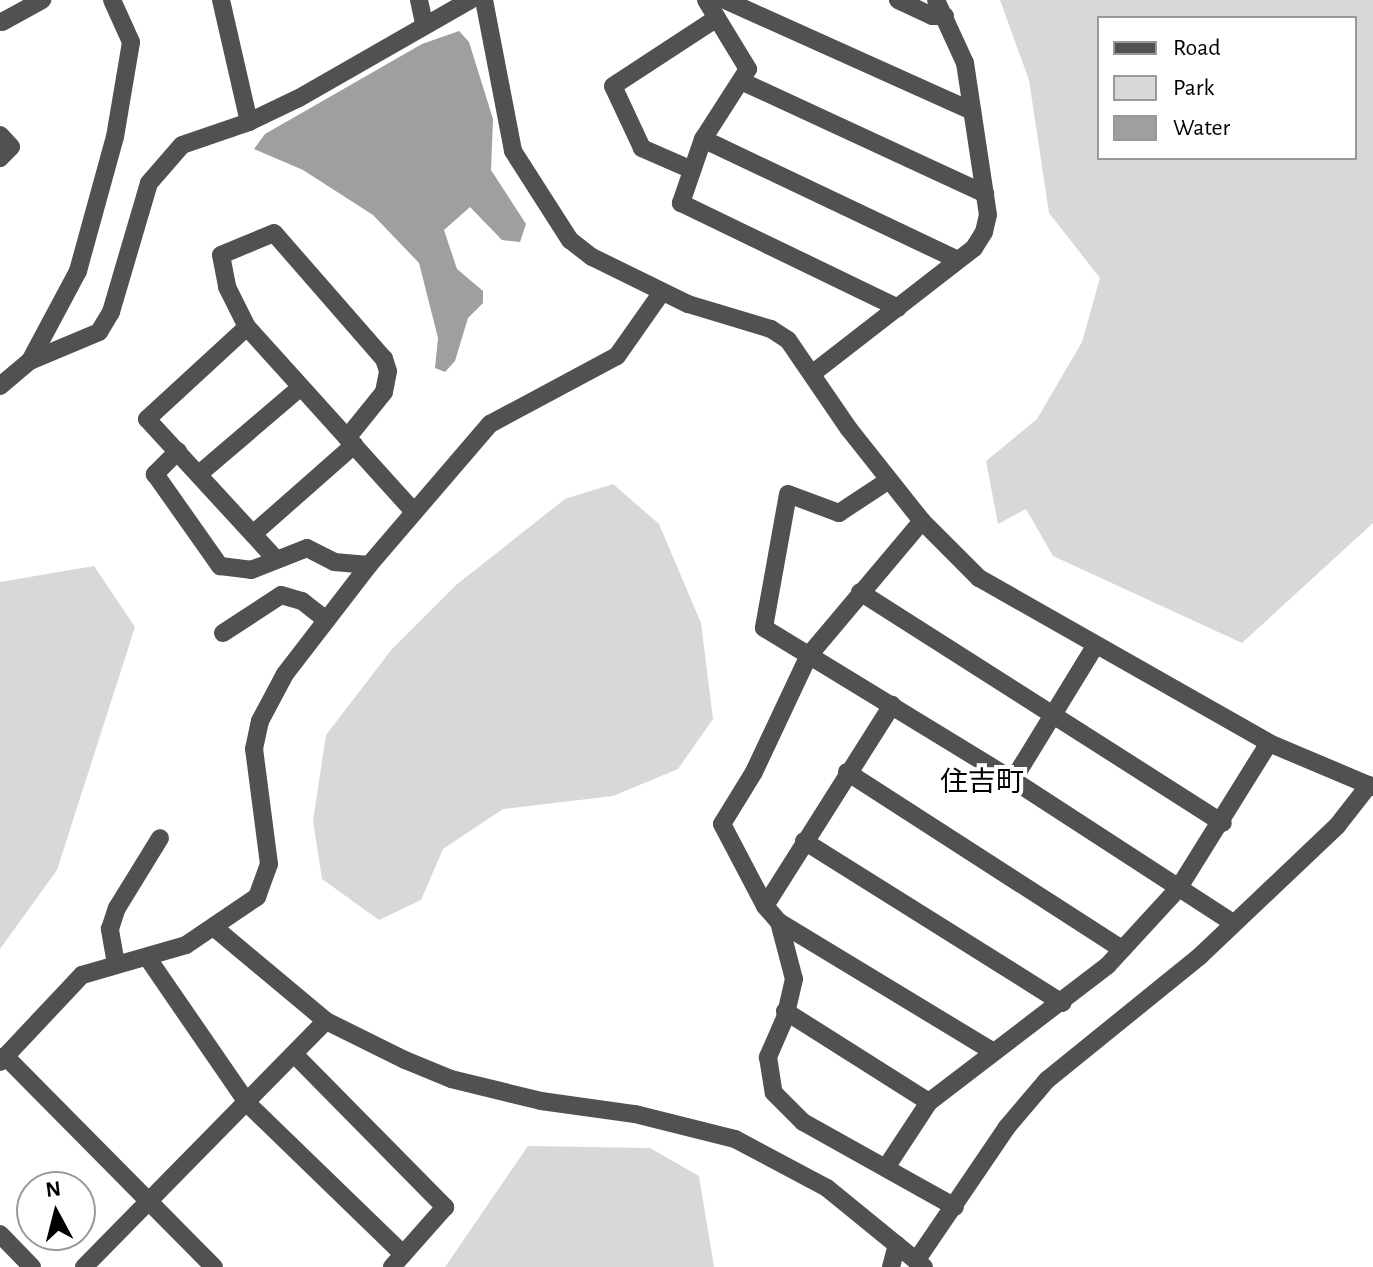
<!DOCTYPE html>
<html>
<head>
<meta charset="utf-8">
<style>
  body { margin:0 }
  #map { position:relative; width:1373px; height:1267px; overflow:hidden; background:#fff; font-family:"Alegreya Sans","Noto Sans JP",sans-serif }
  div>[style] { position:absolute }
  .green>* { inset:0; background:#d8d8d8 }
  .water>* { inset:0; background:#9f9f9f }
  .minor>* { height:18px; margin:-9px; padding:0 9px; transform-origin:9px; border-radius:9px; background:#515151 }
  span { translate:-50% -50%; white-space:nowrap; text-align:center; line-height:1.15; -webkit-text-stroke:8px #fff; paint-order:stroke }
  .quarter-label { font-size:28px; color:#000 }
  .legend { position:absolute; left:1097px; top:16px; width:260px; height:144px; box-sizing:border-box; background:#fff; border:2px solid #999; margin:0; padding:10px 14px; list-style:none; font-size:24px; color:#000 }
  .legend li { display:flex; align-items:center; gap:16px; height:40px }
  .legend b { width:40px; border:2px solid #999 }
  .north { position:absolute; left:16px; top:1171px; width:80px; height:80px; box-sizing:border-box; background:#fff; border:2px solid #999; border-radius:50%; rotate:353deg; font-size:22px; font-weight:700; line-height:32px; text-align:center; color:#000 }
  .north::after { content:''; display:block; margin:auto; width:28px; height:36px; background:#000; clip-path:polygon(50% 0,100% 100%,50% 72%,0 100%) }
</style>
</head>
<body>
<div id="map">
  <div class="green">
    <div style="clip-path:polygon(evenodd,1000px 0,1373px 0,1373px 523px,1242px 643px,1053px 556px,1026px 509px,998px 524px,986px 461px,1037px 419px,1082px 342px,1100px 278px,1049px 213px,1029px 80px,1000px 0,1355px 18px,1355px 158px,1099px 158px,1099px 18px,1355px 18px)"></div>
    <div style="clip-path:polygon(613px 484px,659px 524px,701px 623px,713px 719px,678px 769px,613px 796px,503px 809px,443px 849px,421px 900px,379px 920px,322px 879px,313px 821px,326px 735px,392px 649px,456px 585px,565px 499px)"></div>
    <div style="clip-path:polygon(94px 566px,135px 627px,57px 870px,0 949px,0 582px)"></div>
    <div style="clip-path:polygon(528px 1146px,650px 1148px,699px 1176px,714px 1267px,445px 1267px)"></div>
  </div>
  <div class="water">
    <div style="clip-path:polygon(459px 31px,469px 42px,493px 119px,491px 170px,526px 224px,520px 242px,502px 240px,470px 207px,444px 230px,457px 269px,483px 291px,483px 303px,468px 318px,455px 361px,445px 372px,435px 368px,438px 338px,419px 263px,373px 215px,303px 170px,254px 149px,265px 134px,422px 44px)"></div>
  </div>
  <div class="minor">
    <div style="left:221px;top:0;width:125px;rotate:77.1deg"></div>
    <div style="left:419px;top:0;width:24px;rotate:78deg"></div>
    <div style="left:484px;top:0;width:154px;rotate:79.1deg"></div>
    <div style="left:513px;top:151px;width:106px;rotate:57.4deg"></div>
    <div style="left:570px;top:240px;width:28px;rotate:38deg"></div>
    <div style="left:592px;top:257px;width:107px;rotate:26.1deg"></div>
    <div style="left:688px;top:304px;width:87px;rotate:16.8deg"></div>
    <div style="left:771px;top:329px;width:20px;rotate:33deg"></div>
    <div style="left:788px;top:340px;width:108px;rotate:55.6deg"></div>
    <div style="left:849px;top:429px;width:117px;rotate:51.6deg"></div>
    <div style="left:922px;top:521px;width:81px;rotate:45deg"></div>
    <div style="left:979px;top:578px;width:334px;rotate:29.6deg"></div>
    <div style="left:1269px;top:743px;width:113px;rotate:22.9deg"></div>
    <div style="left:706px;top:0;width:81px;rotate:58.7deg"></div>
    <div style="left:748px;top:69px;width:83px;rotate:122.7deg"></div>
    <div style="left:703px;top:139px;width:68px;rotate:109deg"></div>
    <div style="left:681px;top:203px;width:241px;rotate:25.8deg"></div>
    <div style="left:725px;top:0;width:271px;rotate:24.2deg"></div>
    <div style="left:898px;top:0;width:38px;rotate:25deg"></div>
    <div style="left:932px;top:16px;width:13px"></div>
    <div style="left:2px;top:22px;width:46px;rotate:-28.8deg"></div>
    <div style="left:741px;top:81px;width:269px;rotate:24.8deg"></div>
    <div style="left:0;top:135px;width:16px;rotate:47deg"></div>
    <div style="left:11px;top:147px;width:16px;rotate:135deg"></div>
    <div style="left:703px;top:139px;width:282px;rotate:25.4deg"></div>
    <div style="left:692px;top:170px;width:55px;rotate:-156.3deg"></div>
    <div style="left:642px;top:148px;width:68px;rotate:-115.1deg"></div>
    <div style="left:613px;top:86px;width:124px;rotate:-33.2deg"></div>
    <div style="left:247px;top:327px;width:136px;rotate:137.4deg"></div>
    <div style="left:147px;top:419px;width:189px;rotate:47.4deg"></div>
    <div style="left:30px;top:361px;width:102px;rotate:-61.9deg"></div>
    <div style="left:78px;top:271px;width:139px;rotate:-74.6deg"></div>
    <div style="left:115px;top:137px;width:96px;rotate:-80.4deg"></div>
    <div style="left:131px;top:42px;width:46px;rotate:-114.3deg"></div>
    <div style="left:813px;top:373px;width:204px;rotate:-37.8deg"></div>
    <div style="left:974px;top:248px;width:19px;rotate:-58deg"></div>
    <div style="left:984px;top:232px;width:17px;rotate:-77deg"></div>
    <div style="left:988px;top:215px;width:154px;rotate:-98.6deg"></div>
    <div style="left:965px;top:63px;width:69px;rotate:-114.7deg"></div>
    <div style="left:0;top:386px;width:39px;rotate:-40deg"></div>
    <div style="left:30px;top:361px;width:75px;rotate:-22.8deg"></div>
    <div style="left:99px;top:332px;width:23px;rotate:-59deg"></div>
    <div style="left:111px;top:312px;width:134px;rotate:-73.6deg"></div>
    <div style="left:149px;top:183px;width:50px;rotate:-49deg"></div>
    <div style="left:182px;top:145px;width:71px;rotate:-18.9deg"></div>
    <div style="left:249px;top:122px;width:55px;rotate:-25.6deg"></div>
    <div style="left:299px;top:98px;width:197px;rotate:-29.8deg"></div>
    <div style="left:347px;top:438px;width:59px;rotate:-51.2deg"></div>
    <div style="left:384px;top:392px;width:21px;rotate:-79deg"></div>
    <div style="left:388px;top:371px;width:13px;rotate:-108deg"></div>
    <div style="left:384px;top:359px;width:167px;rotate:-131.1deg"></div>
    <div style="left:274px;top:233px;width:57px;rotate:157.5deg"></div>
    <div style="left:221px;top:255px;width:33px;rotate:79deg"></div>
    <div style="left:227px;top:287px;width:45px;rotate:63.4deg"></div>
    <div style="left:247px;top:327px;width:249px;rotate:47.9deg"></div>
    <div style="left:178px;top:451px;width:33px;rotate:135deg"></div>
    <div style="left:155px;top:474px;width:113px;rotate:54.8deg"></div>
    <div style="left:220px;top:566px;width:31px;rotate:7deg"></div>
    <div style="left:251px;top:570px;width:60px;rotate:-21.4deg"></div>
    <div style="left:307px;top:548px;width:30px;rotate:27deg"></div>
    <div style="left:334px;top:562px;width:35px;rotate:5deg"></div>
    <div style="left:199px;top:474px;width:134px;rotate:-40.5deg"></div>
    <div style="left:889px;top:480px;width:60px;rotate:146.6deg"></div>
    <div style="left:839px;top:513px;width:54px;rotate:-159.6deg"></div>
    <div style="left:788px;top:494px;width:136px;rotate:100.2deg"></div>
    <div style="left:764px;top:628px;width:292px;rotate:31.4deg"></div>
    <div style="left:1013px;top:780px;width:262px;rotate:33deg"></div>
    <div style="left:922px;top:521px;width:175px;rotate:130.1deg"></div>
    <div style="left:809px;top:655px;width:129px;rotate:115.2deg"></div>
    <div style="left:754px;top:772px;width:61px;rotate:121.6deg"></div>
    <div style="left:722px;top:824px;width:93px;rotate:62.3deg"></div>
    <div style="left:765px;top:906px;width:21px;rotate:49deg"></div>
    <div style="left:779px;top:922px;width:251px;rotate:31.2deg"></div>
    <div style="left:253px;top:534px;width:135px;rotate:-41.4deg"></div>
    <div style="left:860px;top:592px;width:430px;rotate:32.5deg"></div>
    <div style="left:223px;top:633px;width:69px;rotate:-33.2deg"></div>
    <div style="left:281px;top:595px;width:22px;rotate:16deg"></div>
    <div style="left:302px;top:601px;width:31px;rotate:38deg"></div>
    <div style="left:847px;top:772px;width:327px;rotate:32.8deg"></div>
    <div style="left:1013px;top:780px;width:155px;rotate:-58.5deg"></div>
    <div style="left:804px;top:841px;width:305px;rotate:32.1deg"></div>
    <div style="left:765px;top:906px;width:238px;rotate:-57.7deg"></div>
    <div style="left:779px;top:922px;width:59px;rotate:75.3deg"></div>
    <div style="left:794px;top:979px;width:40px;rotate:103deg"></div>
    <div style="left:785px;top:1018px;width:43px;rotate:113.6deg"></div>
    <div style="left:768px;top:1057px;width:36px;rotate:81deg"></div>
    <div style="left:774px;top:1093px;width:41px;rotate:45deg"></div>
    <div style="left:803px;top:1122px;width:174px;rotate:29.2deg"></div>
    <div style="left:216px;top:929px;width:143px;rotate:39.9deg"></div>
    <div style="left:326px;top:1021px;width:88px;rotate:26.3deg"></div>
    <div style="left:405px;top:1060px;width:50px;rotate:22.4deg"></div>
    <div style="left:451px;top:1079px;width:93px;rotate:13.7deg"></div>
    <div style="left:541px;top:1101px;width:95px;rotate:7.9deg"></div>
    <div style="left:635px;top:1114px;width:103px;rotate:14deg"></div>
    <div style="left:735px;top:1139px;width:104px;rotate:28deg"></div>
    <div style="left:827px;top:1188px;width:125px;rotate:39.2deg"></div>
    <div style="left:147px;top:957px;width:178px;rotate:55.5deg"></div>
    <div style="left:248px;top:1104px;width:216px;rotate:44.1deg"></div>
    <div style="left:116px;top:964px;width:36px;rotate:-100deg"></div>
    <div style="left:110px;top:929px;width:22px;rotate:-72deg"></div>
    <div style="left:117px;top:908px;width:82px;rotate:-58.4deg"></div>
    <div style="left:785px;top:1011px;width:170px;rotate:32.3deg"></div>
    <div style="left:295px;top:1055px;width:214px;rotate:45.4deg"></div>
    <div style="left:445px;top:1207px;width:80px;rotate:131.5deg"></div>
    <div style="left:5px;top:1056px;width:297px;rotate:45.3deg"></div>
    <div style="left:0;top:1062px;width:120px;rotate:-46.7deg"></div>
    <div style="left:82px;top:975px;width:108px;rotate:-16.1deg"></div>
    <div style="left:186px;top:945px;width:86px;rotate:-34.1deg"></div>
    <div style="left:257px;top:897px;width:35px;rotate:-70deg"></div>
    <div style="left:269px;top:864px;width:116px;rotate:-97.4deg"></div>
    <div style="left:254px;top:749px;width:29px;rotate:-78deg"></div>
    <div style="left:260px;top:721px;width:53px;rotate:-62deg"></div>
    <div style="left:285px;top:674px;width:138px;rotate:-52.4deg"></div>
    <div style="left:369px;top:565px;width:186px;rotate:-49.4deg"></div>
    <div style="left:490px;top:424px;width:144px;rotate:-28.2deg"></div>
    <div style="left:617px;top:356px;width:78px;rotate:-54.9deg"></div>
    <div style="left:887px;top:1166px;width:77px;rotate:-56.7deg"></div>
    <div style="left:929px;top:1102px;width:225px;rotate:-37.4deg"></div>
    <div style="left:1108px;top:965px;width:103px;rotate:-47.4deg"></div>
    <div style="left:1178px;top:889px;width:172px;rotate:-58.1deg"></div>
    <div style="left:0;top:1234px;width:46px;rotate:45.9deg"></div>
    <div style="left:916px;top:1261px;width:162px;rotate:-55.8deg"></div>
    <div style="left:1007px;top:1127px;width:62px;rotate:-49.6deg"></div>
    <div style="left:1047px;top:1080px;width:197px;rotate:-39deg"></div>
    <div style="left:1200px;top:956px;width:189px;rotate:-43.5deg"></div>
    <div style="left:1337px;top:826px;width:52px;rotate:-52deg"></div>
    <div style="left:84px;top:1267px;width:345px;rotate:-45.5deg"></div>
    <div style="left:891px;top:1267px;width:23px;rotate:-75deg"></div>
  </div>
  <div class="quarter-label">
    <span style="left:982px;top:783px">住吉町</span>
  </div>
  <ul class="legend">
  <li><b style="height:10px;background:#515151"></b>Road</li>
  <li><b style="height:22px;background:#d8d8d8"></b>Park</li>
  <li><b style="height:22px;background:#9f9f9f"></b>Water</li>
  </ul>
  <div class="north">N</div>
</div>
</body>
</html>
